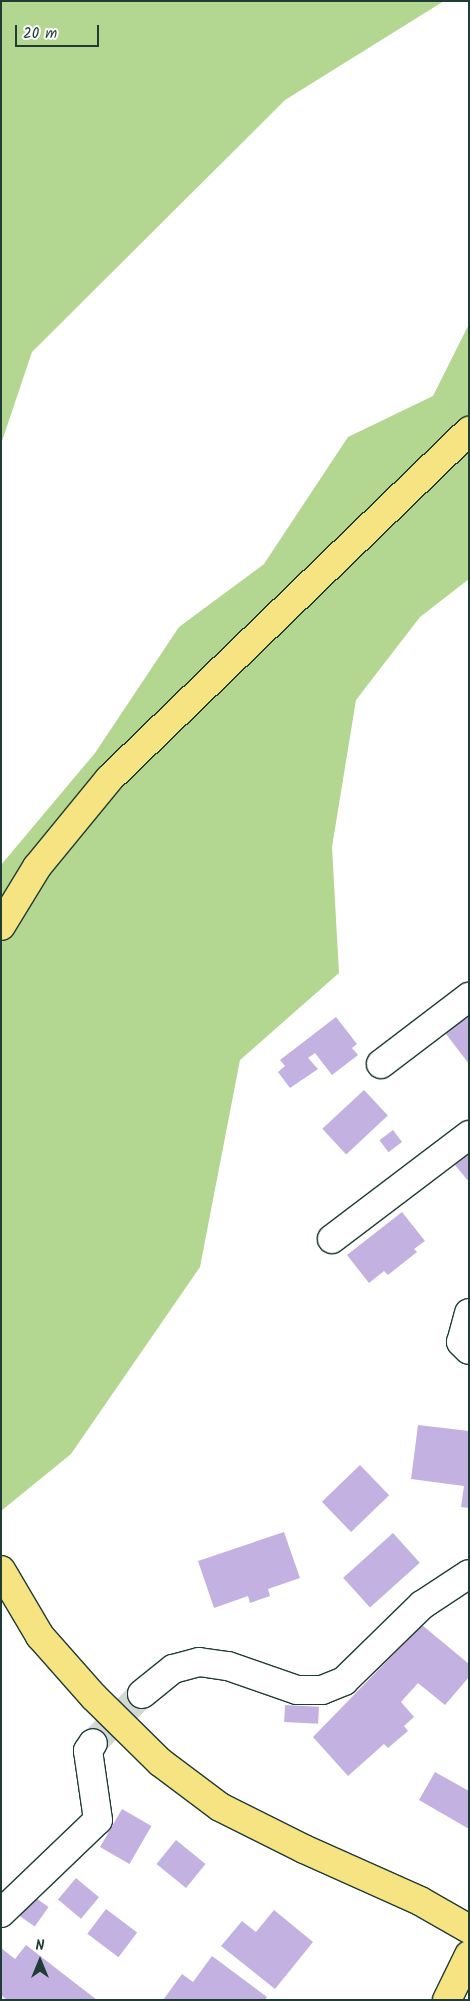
<!DOCTYPE html>
<html>
<head>
<meta charset="utf-8">
<style>
  body { margin:0 }
  #map { position:relative; width:470px; height:2001px; overflow:hidden; background:#fff; font-family:Kalam,sans-serif }
  div>[style] { position:absolute }
  .green>* { inset:0; background:#b3d690 }
  .building>* { inset:0; background:#c3b1e1; transform-origin:0 0 }
  .minor-tunnel>* { height:28px; margin-top:-14px; transform-origin:0; background:repeating-linear-gradient(90deg,#d2d8d6 0 28px,transparent 0 42px) }
  .roads { filter:drop-shadow(1px 0 #1f3d34) drop-shadow(-1px 0 #1f3d34) drop-shadow(0 1px #1f3d34) drop-shadow(0 -1px #1f3d34) }
  .minor>* { height:28px; margin:-14px; padding:0 14px; transform-origin:14px; border-radius:14px; background:#fff }
  .highway>* { height:28px; margin:-14px; padding:0 14px; transform-origin:14px; border-radius:14px; background:#f6e381 }
  span { translate:-50% -50%; white-space:nowrap; text-align:center; line-height:1.15; -webkit-text-stroke:4px #fff; paint-order:stroke }
  .frame { position:absolute; inset:0; border:2px solid #1f3d34; pointer-events:none }
  .north { position:absolute; left:15px; top:1936px; width:50px; height:50px; -webkit-text-stroke:4px #fff; paint-order:stroke; rotate:0deg; font-size:14px; font-weight:700; line-height:20px; text-align:center; color:#1f3d34 }
  .north::after { content:''; display:block; margin:auto; width:18px; height:22px; background:#1f3d34; clip-path:polygon(50% 0,100% 100%,50% 72%,0 100%) }
  .scale { position:absolute; left:15px; top:25px; width:84px; height:22px; box-sizing:border-box; border:2px solid #1f3d34; border-top:0; padding-left:6px; font-size:15px; line-height:18px; white-space:nowrap; color:#1f3d34; -webkit-text-stroke:4px #fff; paint-order:stroke }
</style>
</head>
<body>
<div id="map">
  <div class="green">
    <div style="clip-path:polygon(1px 1px,444px 1px,285px 100px,32px 352px,1px 444px)"></div>
    <div style="clip-path:polygon(469px 324px,469px 579px,420px 617px,356px 700px,332px 847px,339px 973px,240px 1060px,200px 1267px,71px 1454px,1px 1511px,1px 865px,95px 753px,179px 627px,264px 564px,348px 437px,433px 396px)"></div>
  </div>
  <div class="building">
    <div style="clip-path:polygon(336px 1017px,357px 1044px,352px 1048px,358px 1055px,332px 1075px,315px 1053px,308px 1058px,318px 1069px,290px 1088px,278px 1072px,285px 1066px,280px 1060px)"></div>
    <div style="clip-path:polygon(469px 1017px,469px 1064px,443px 1030px)"></div>
    <div style="left:364px;top:1090px;width:35px;height:57px;rotate:47deg"></div>
    <div style="left:393px;top:1130px;width:15px;height:17px;rotate:53deg"></div>
    <div style="clip-path:polygon(469px 1154px,469px 1182px,455px 1165px)"></div>
    <div style="clip-path:polygon(402px 1212px,425px 1241px,414px 1249px,417px 1252px,388px 1275px,384px 1271px,369px 1283px,347px 1255px)"></div>
    <div style="clip-path:polygon(418px 1425px,469px 1431px,469px 1508px,461px 1507px,464px 1486px,411px 1479px)"></div>
    <div style="left:360px;top:1465px;width:42px;height:53px;rotate:46deg"></div>
    <div style="clip-path:polygon(284px 1532px,300px 1578px,268px 1589px,270px 1596px,250px 1603px,248px 1596px,214px 1608px,198px 1561px)"></div>
    <div style="left:393px;top:1533px;width:40px;height:67px;rotate:48deg"></div>
    <div style="clip-path:polygon(422px 1625px,469px 1664px,469px 1677px,445px 1705px,418px 1683px,401px 1702px,414px 1717px,404px 1726px,408px 1731px,388px 1748px,384px 1744px,348px 1776px,313px 1737px)"></div>
    <div style="left:285px;top:1705px;width:34px;height:17px;rotate:3deg"></div>
    <div style="clip-path:polygon(435px 1772px,469px 1791px,469px 1829px,419px 1800px)"></div>
    <div style="left:122px;top:1809px;width:34px;height:44px;rotate:30deg"></div>
    <div style="left:176px;top:1840px;width:38px;height:31px;rotate:39deg"></div>
    <div style="left:76px;top:1878px;width:30px;height:28px;rotate:40deg"></div>
    <div style="left:33px;top:1896px;width:19px;height:24px;rotate:35deg"></div>
    <div style="left:106px;top:1909px;width:39px;height:31px;rotate:37deg"></div>
    <div style="clip-path:polygon(274px 1910px,313px 1942px,275px 1989px,221px 1946px,242px 1921px,256px 1932px)"></div>
    <div style="clip-path:polygon(26px 1945px,97px 2000px,7px 2000px,1px 1995px,1px 1948px,15px 1959px)"></div>
    <div style="clip-path:polygon(212px 1956px,267px 1997px,265px 2000px,163px 2000px,182px 1974px,193px 1982px)"></div>
  </div>
  <div class="minor-tunnel">
    <div style="left:93px;top:1743px;width:69px;rotate:-45deg"></div>
  </div>
  <div class="roads">
    <div class="minor">
      <div style="left:381px;top:1064px;width:111px;rotate:-37.3deg"></div>
      <div style="left:332px;top:1239px;width:172px;rotate:-37.2deg"></div>
      <div style="left:469px;top:1313px;width:30px;rotate:105deg"></div>
      <div style="left:461px;top:1342px;width:11px;rotate:45deg"></div>
      <div style="left:142px;top:1694px;width:40px;rotate:-39deg"></div>
      <div style="left:173px;top:1669px;width:27px;rotate:-15deg"></div>
      <div style="left:199px;top:1662px;width:29px;rotate:8deg"></div>
      <div style="left:228px;top:1666px;width:73px;rotate:19.2deg"></div>
      <div style="left:297px;top:1690px;width:25px"></div>
      <div style="left:322px;top:1690px;width:24px;rotate:-22deg"></div>
      <div style="left:344px;top:1681px;width:109px;rotate:-44.3deg"></div>
      <div style="left:422px;top:1605px;width:56px;rotate:-33.4deg"></div>
      <div style="left:1px;top:1913px;width:134px;rotate:-43.8deg"></div>
      <div style="left:98px;top:1820px;width:70px;rotate:-98.2deg"></div>
      <div style="left:88px;top:1751px;width:9px;rotate:-58deg"></div>
    </div>
    <div class="highway">
      <div style="left:1px;top:926px;width:69px;rotate:-58.6deg"></div>
      <div style="left:37px;top:867px;width:114px;rotate:-50.7deg"></div>
      <div style="left:109px;top:779px;width:501px;rotate:-44.03deg"></div>
      <div style="left:1px;top:1570px;width:77px;rotate:59.4deg"></div>
      <div style="left:40px;top:1636px;width:81px;rotate:48.5deg"></div>
      <div style="left:94px;top:1697px;width:93px;rotate:44.6deg"></div>
      <div style="left:160px;top:1762px;width:75px;rotate:36.9deg"></div>
      <div style="left:220px;top:1807px;width:94px;rotate:26.6deg"></div>
      <div style="left:304px;top:1849px;width:127px;rotate:24.1deg"></div>
      <div style="left:420px;top:1901px;width:56px;rotate:29.7deg"></div>
      <div style="left:447px;top:2000px;width:50px;rotate:-63.9deg"></div>
    </div>
  </div>
  <div class="frame"></div>
  <div class="north">N</div>
  <div class="scale">20 m</div>
</div>
</body>
</html>
